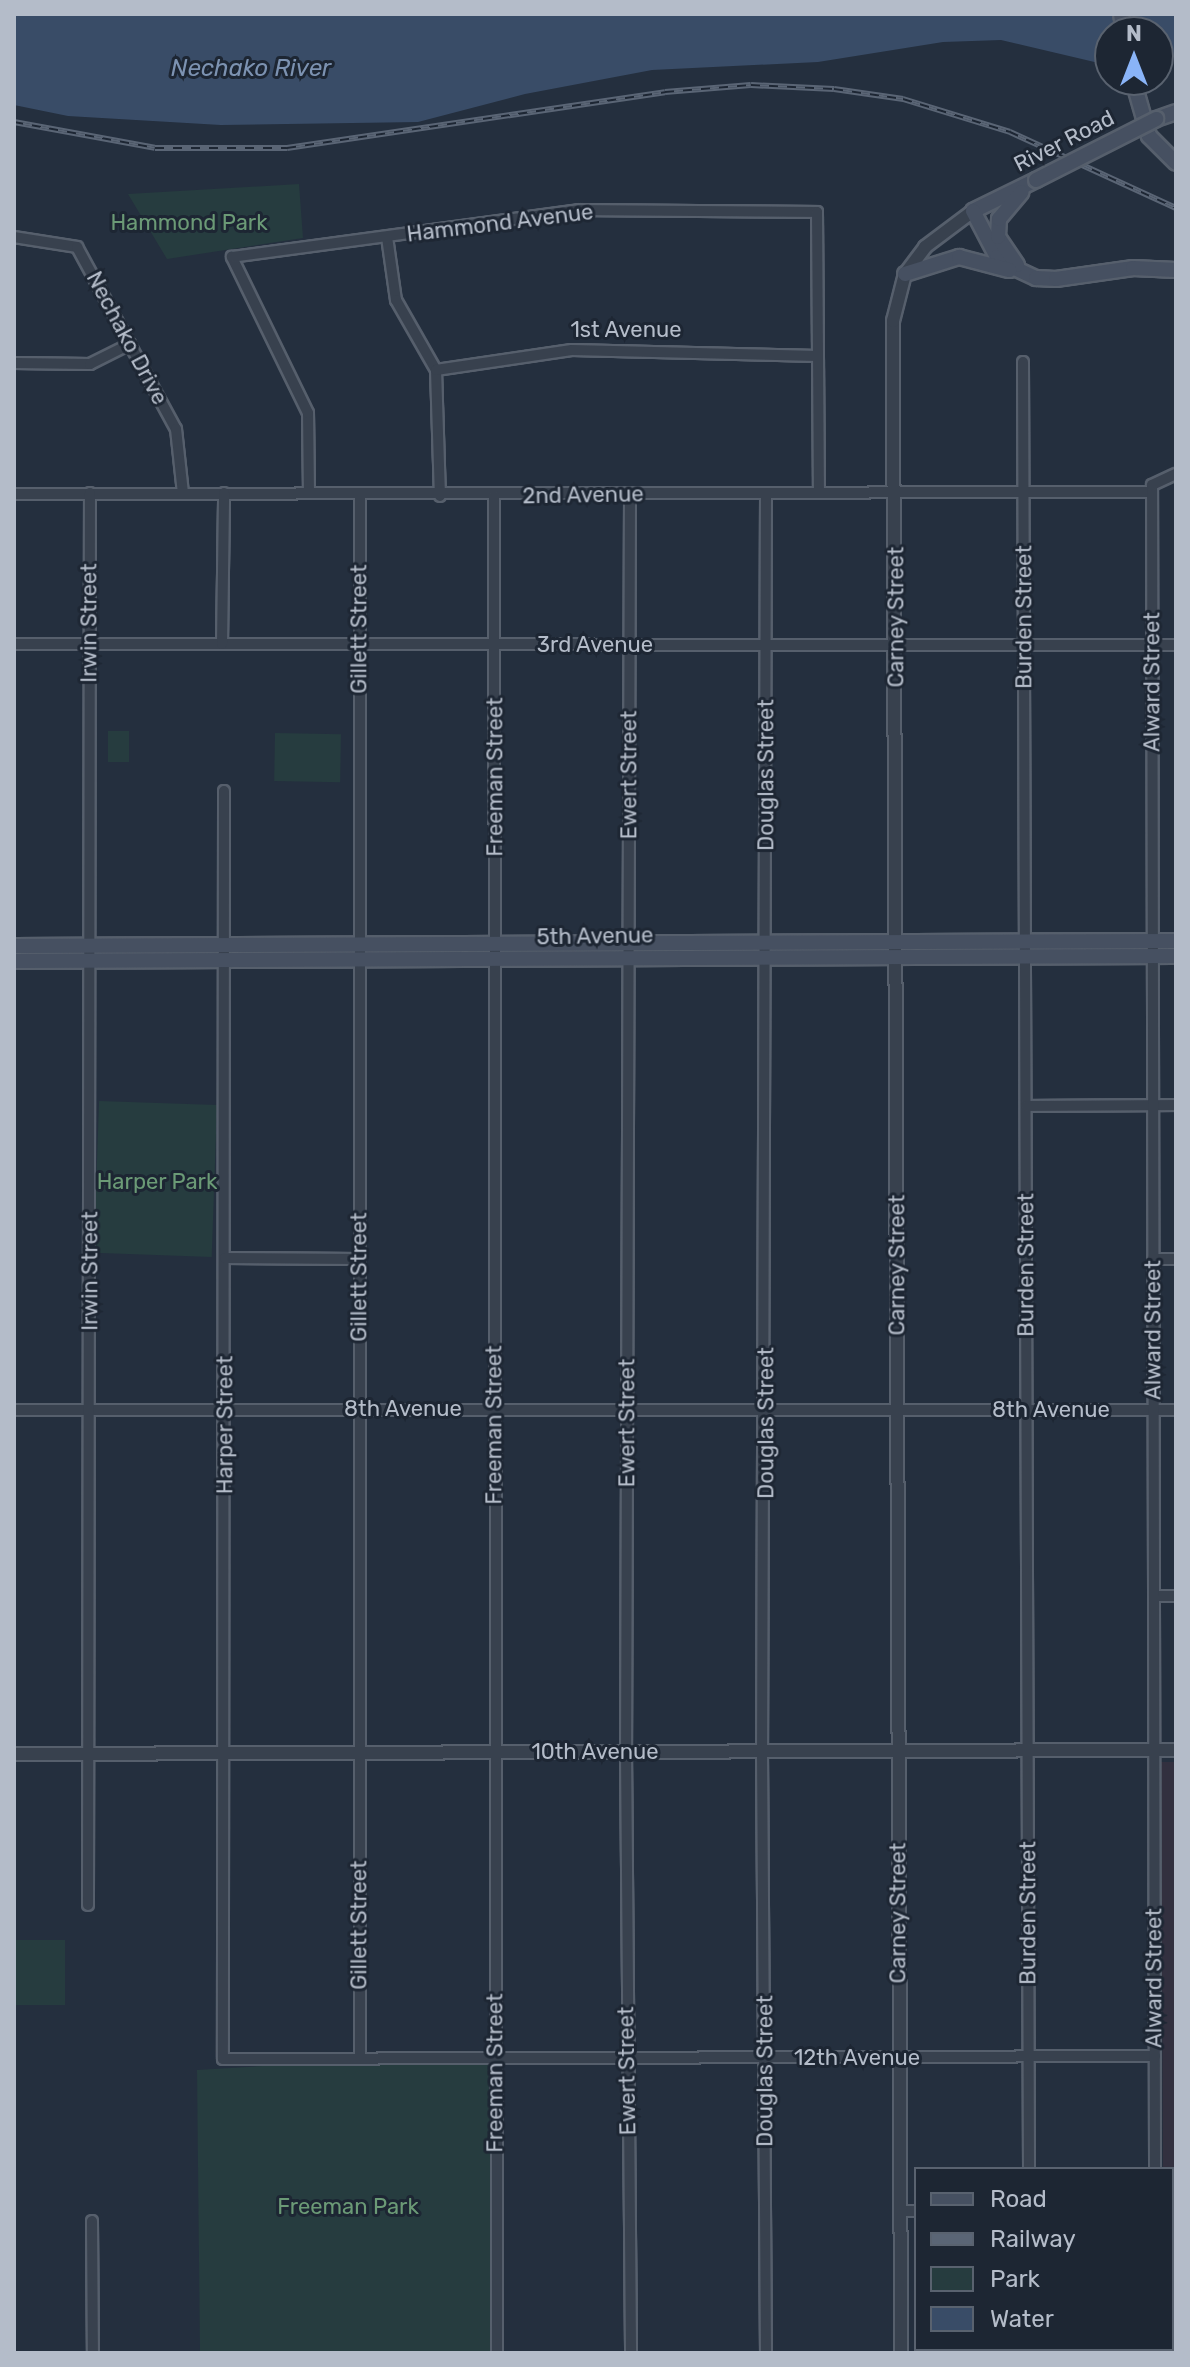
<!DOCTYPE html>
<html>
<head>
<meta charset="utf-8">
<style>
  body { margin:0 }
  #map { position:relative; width:1190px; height:2367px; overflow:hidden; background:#242f3e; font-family:Rubik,sans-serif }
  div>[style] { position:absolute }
  .medical>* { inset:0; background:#32303f }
  .green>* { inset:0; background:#263c3f; transform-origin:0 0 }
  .water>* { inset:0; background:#394c67 }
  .roads { filter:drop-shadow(2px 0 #565f6c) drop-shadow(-2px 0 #565f6c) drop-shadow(0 2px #565f6c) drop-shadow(0 -2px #565f6c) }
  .minor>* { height:10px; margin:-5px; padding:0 5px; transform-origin:5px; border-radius:5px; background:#38414e }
  .tertiary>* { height:12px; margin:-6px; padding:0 6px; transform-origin:6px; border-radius:6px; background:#38414e }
  .secondary>* { height:14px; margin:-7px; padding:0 7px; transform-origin:7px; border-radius:7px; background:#465061 }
  .rail>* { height:6px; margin-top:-3px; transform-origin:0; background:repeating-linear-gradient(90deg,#1d2633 0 9px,#5a6575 0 18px); box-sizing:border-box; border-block:2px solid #5a6575 }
  .bridges { filter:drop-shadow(2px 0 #565f6c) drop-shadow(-2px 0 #565f6c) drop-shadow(0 2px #565f6c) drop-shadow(0 -2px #565f6c) }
  .secondary-bridge>* { height:14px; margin:-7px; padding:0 7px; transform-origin:7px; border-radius:7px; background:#465061 }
  span { translate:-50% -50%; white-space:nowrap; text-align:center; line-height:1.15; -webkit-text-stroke:6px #1d2633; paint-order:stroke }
  .street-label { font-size:22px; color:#b4bcc9 }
  .park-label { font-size:22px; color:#6b9a76 }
  .water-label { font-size:24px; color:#7c92b1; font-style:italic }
  .frame { position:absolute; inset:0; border:16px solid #b4bcc9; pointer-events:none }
  .legend { position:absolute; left:914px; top:2167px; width:260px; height:184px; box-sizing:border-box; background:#1d2633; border:2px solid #59626f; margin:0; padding:10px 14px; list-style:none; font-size:24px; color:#b4bcc9 }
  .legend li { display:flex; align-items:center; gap:16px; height:40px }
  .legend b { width:40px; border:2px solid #59626f }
  .north { position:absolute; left:1094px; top:16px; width:80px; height:80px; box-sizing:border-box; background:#1d2633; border:2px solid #59626f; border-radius:50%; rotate:0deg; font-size:22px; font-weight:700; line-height:32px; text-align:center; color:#b4bcc9 }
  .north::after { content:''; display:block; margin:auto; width:28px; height:36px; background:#8ab4f8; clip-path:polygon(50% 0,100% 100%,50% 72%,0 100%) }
</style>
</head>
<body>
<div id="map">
  <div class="medical">
    <div style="clip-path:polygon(1161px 1762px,1176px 1762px,1176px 2353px,1164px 2353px,1172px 2349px,1172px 2169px,1163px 2169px)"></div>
  </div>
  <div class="green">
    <div style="clip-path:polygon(299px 184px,303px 238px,167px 259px,128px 194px)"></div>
    <div style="left:108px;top:731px;width:21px;height:31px"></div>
    <div style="left:275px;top:733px;width:66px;height:48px;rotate:1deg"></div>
    <div style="left:217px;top:1105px;width:152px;height:118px;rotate:92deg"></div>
    <div style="left:15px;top:1940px;width:50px;height:65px"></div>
    <div style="clip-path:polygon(360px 2060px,497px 2061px,500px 2353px,200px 2353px,197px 2070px)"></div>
  </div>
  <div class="water">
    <div style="clip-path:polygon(14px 14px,1176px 14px,1176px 55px,1158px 58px,1158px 32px,1110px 32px,1110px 64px,1103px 64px,1001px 40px,943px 42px,818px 62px,652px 70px,525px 94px,418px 122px,221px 125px,68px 116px,14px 105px)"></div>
  </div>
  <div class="roads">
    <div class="minor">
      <div style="left:14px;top:237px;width:64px;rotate:9deg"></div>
      <div style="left:77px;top:247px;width:207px;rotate:61.5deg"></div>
      <div style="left:176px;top:429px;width:64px;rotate:83.8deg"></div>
      <div style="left:387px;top:237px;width:64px;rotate:81.9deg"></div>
      <div style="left:396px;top:300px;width:81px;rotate:60.3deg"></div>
      <div style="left:436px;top:370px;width:126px;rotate:88.2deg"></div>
      <div style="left:1023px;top:362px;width:1807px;rotate:89.81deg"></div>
      <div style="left:14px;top:363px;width:76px;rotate:0.8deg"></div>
      <div style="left:90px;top:364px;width:45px;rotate:-26.6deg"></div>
      <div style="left:436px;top:370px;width:137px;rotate:-8.4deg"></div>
      <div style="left:572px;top:350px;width:246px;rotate:1.4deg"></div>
      <div style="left:309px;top:493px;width:80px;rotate:-90.7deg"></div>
      <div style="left:308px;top:413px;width:174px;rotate:-116deg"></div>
      <div style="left:232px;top:257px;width:350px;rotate:-7.7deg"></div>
      <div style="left:579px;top:210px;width:238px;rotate:0.5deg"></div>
      <div style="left:817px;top:212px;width:281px;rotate:89.6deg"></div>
      <div style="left:766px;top:493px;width:1258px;rotate:90.18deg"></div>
      <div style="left:762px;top:1751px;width:602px;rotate:89.62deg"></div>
      <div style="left:14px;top:494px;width:1138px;rotate:-0.1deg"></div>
      <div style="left:630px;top:494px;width:1257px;rotate:90.18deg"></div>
      <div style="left:626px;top:1751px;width:602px;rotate:89.52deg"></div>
      <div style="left:494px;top:496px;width:1857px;rotate:89.91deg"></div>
      <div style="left:14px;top:644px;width:1162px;rotate:0.05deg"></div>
      <div style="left:222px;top:644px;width:151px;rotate:-89.2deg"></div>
      <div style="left:224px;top:791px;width:1268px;rotate:90.05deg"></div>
      <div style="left:223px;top:2059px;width:932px;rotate:-0.18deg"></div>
      <div style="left:1026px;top:1106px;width:150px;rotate:-0.4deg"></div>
      <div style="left:225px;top:1258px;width:134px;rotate:0.4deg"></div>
      <div style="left:1153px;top:1259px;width:23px"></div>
      <div style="left:14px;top:1410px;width:1162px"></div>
      <div style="left:1154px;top:1596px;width:22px"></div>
      <div style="left:88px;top:1905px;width:1412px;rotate:-89.92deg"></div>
      <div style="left:360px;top:2059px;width:1564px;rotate:-90deg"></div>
      <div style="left:1155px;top:2169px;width:1684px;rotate:-90.1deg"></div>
      <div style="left:1152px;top:485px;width:26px;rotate:-25deg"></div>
      <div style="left:900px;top:2211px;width:16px"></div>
      <div style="left:92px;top:2221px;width:132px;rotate:89.6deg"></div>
      <div style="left:1156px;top:2349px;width:4px;rotate:90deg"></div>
      <div style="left:1029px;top:2353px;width:4px;rotate:-90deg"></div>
    </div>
    <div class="tertiary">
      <div style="left:14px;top:1754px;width:1162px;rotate:-0.2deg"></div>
      <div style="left:901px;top:2353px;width:2032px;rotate:-90.23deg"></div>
      <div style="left:893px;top:321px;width:49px;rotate:-75.7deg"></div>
      <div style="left:905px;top:274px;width:34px;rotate:-53deg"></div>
      <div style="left:925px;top:247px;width:60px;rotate:-36.9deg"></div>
    </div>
    <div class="secondary">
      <div style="left:1121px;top:14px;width:18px;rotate:81deg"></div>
      <div style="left:1133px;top:80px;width:58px;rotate:74.1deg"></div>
      <div style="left:1149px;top:136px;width:38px;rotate:45deg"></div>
      <div style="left:1156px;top:119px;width:21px;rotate:-19deg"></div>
      <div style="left:1036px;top:180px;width:70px;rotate:153.8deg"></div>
      <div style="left:973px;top:211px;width:52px;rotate:62.4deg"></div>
      <div style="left:997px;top:257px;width:16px;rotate:35deg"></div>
      <div style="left:1010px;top:266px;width:29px;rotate:25deg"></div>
      <div style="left:1036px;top:278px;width:20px;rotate:3deg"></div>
      <div style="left:1056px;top:279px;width:78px;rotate:-8.1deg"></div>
      <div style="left:1133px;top:268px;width:43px;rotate:2.7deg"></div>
      <div style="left:1017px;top:265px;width:34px;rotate:-124deg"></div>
      <div style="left:998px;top:237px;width:18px;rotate:-87deg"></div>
      <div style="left:999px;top:219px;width:35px;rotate:-50deg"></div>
      <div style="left:905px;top:274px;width:57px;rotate:-17.5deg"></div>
      <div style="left:959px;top:257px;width:52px;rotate:14.6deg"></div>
      <div style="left:14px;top:946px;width:1162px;rotate:-0.25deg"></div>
      <div style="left:14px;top:961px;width:1162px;rotate:-0.25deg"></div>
    </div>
  </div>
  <div class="rail">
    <div style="left:14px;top:122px;width:143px;rotate:10.4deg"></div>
    <div style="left:155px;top:148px;width:132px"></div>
    <div style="left:287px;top:148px;width:382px;rotate:-8.4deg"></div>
    <div style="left:665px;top:92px;width:86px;rotate:-4.7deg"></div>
    <div style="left:751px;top:85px;width:83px;rotate:2.8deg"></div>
    <div style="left:834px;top:89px;width:70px;rotate:8.2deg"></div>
    <div style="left:903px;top:99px;width:112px;rotate:17.1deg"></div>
    <div style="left:1010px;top:132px;width:183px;rotate:24.6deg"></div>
  </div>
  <div class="bridges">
    <div class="secondary-bridge">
      <div style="left:1036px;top:180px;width:135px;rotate:-26.9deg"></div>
    </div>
  </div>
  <div class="street-label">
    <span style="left:1064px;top:141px;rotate:-27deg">River Road</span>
    <span style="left:500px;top:223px;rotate:-7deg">Hammond Avenue</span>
    <span style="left:626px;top:330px">1st Avenue</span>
    <span style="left:127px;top:338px;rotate:62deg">Nechako Drive</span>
    <span style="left:583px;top:495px;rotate:-1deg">2nd Avenue</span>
    <span style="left:896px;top:617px;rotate:-90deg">Carney Street</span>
    <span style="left:1024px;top:617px;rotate:-90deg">Burden Street</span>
    <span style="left:89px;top:623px;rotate:-90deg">Irwin Street</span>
    <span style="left:359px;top:629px;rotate:-90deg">Gillett Street</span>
    <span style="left:595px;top:645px">3rd Avenue</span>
    <span style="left:1152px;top:682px;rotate:-90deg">Alward Street</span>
    <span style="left:629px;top:775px;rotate:-90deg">Ewert Street</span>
    <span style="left:766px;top:775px;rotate:-90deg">Douglas Street</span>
    <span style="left:495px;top:777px;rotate:-90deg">Freeman Street</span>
    <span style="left:595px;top:936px;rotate:-1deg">5th Avenue</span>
    <span style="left:897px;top:1265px;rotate:-90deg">Carney Street</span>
    <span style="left:1026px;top:1265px;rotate:-90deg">Burden Street</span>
    <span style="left:90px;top:1271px;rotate:-90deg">Irwin Street</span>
    <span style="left:359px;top:1277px;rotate:-90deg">Gillett Street</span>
    <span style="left:1153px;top:1330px;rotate:-90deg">Alward Street</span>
    <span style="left:403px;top:1409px">8th Avenue</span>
    <span style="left:1051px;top:1410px">8th Avenue</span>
    <span style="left:627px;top:1423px;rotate:-90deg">Ewert Street</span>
    <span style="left:766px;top:1423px;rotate:-90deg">Douglas Street</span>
    <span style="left:225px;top:1425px;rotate:-90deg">Harper Street</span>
    <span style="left:494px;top:1425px;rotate:-90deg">Freeman Street</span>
    <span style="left:595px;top:1752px">10th Avenue</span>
    <span style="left:898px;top:1913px;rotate:-90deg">Carney Street</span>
    <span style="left:1028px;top:1913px;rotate:-90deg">Burden Street</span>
    <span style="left:359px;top:1925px;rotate:-90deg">Gillett Street</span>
    <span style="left:1154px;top:1978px;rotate:-90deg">Alward Street</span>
    <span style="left:857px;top:2058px">12th Avenue</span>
    <span style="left:627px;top:2071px;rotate:-91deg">Ewert Street</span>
    <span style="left:765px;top:2071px;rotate:-90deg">Douglas Street</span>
    <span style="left:495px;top:2073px;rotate:-90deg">Freeman Street</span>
  </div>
  <div class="park-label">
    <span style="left:189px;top:223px">Hammond Park</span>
    <span style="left:157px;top:1182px">Harper Park</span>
    <span style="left:348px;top:2207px">Freeman Park</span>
  </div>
  <div class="water-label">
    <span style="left:251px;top:69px">Nechako River</span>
  </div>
  <div class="frame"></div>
  <ul class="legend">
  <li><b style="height:10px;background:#465061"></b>Road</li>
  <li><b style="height:10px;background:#5a6575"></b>Railway</li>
  <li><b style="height:22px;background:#263c3f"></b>Park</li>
  <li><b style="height:22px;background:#394c67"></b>Water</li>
  </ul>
  <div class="north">N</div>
</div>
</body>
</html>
